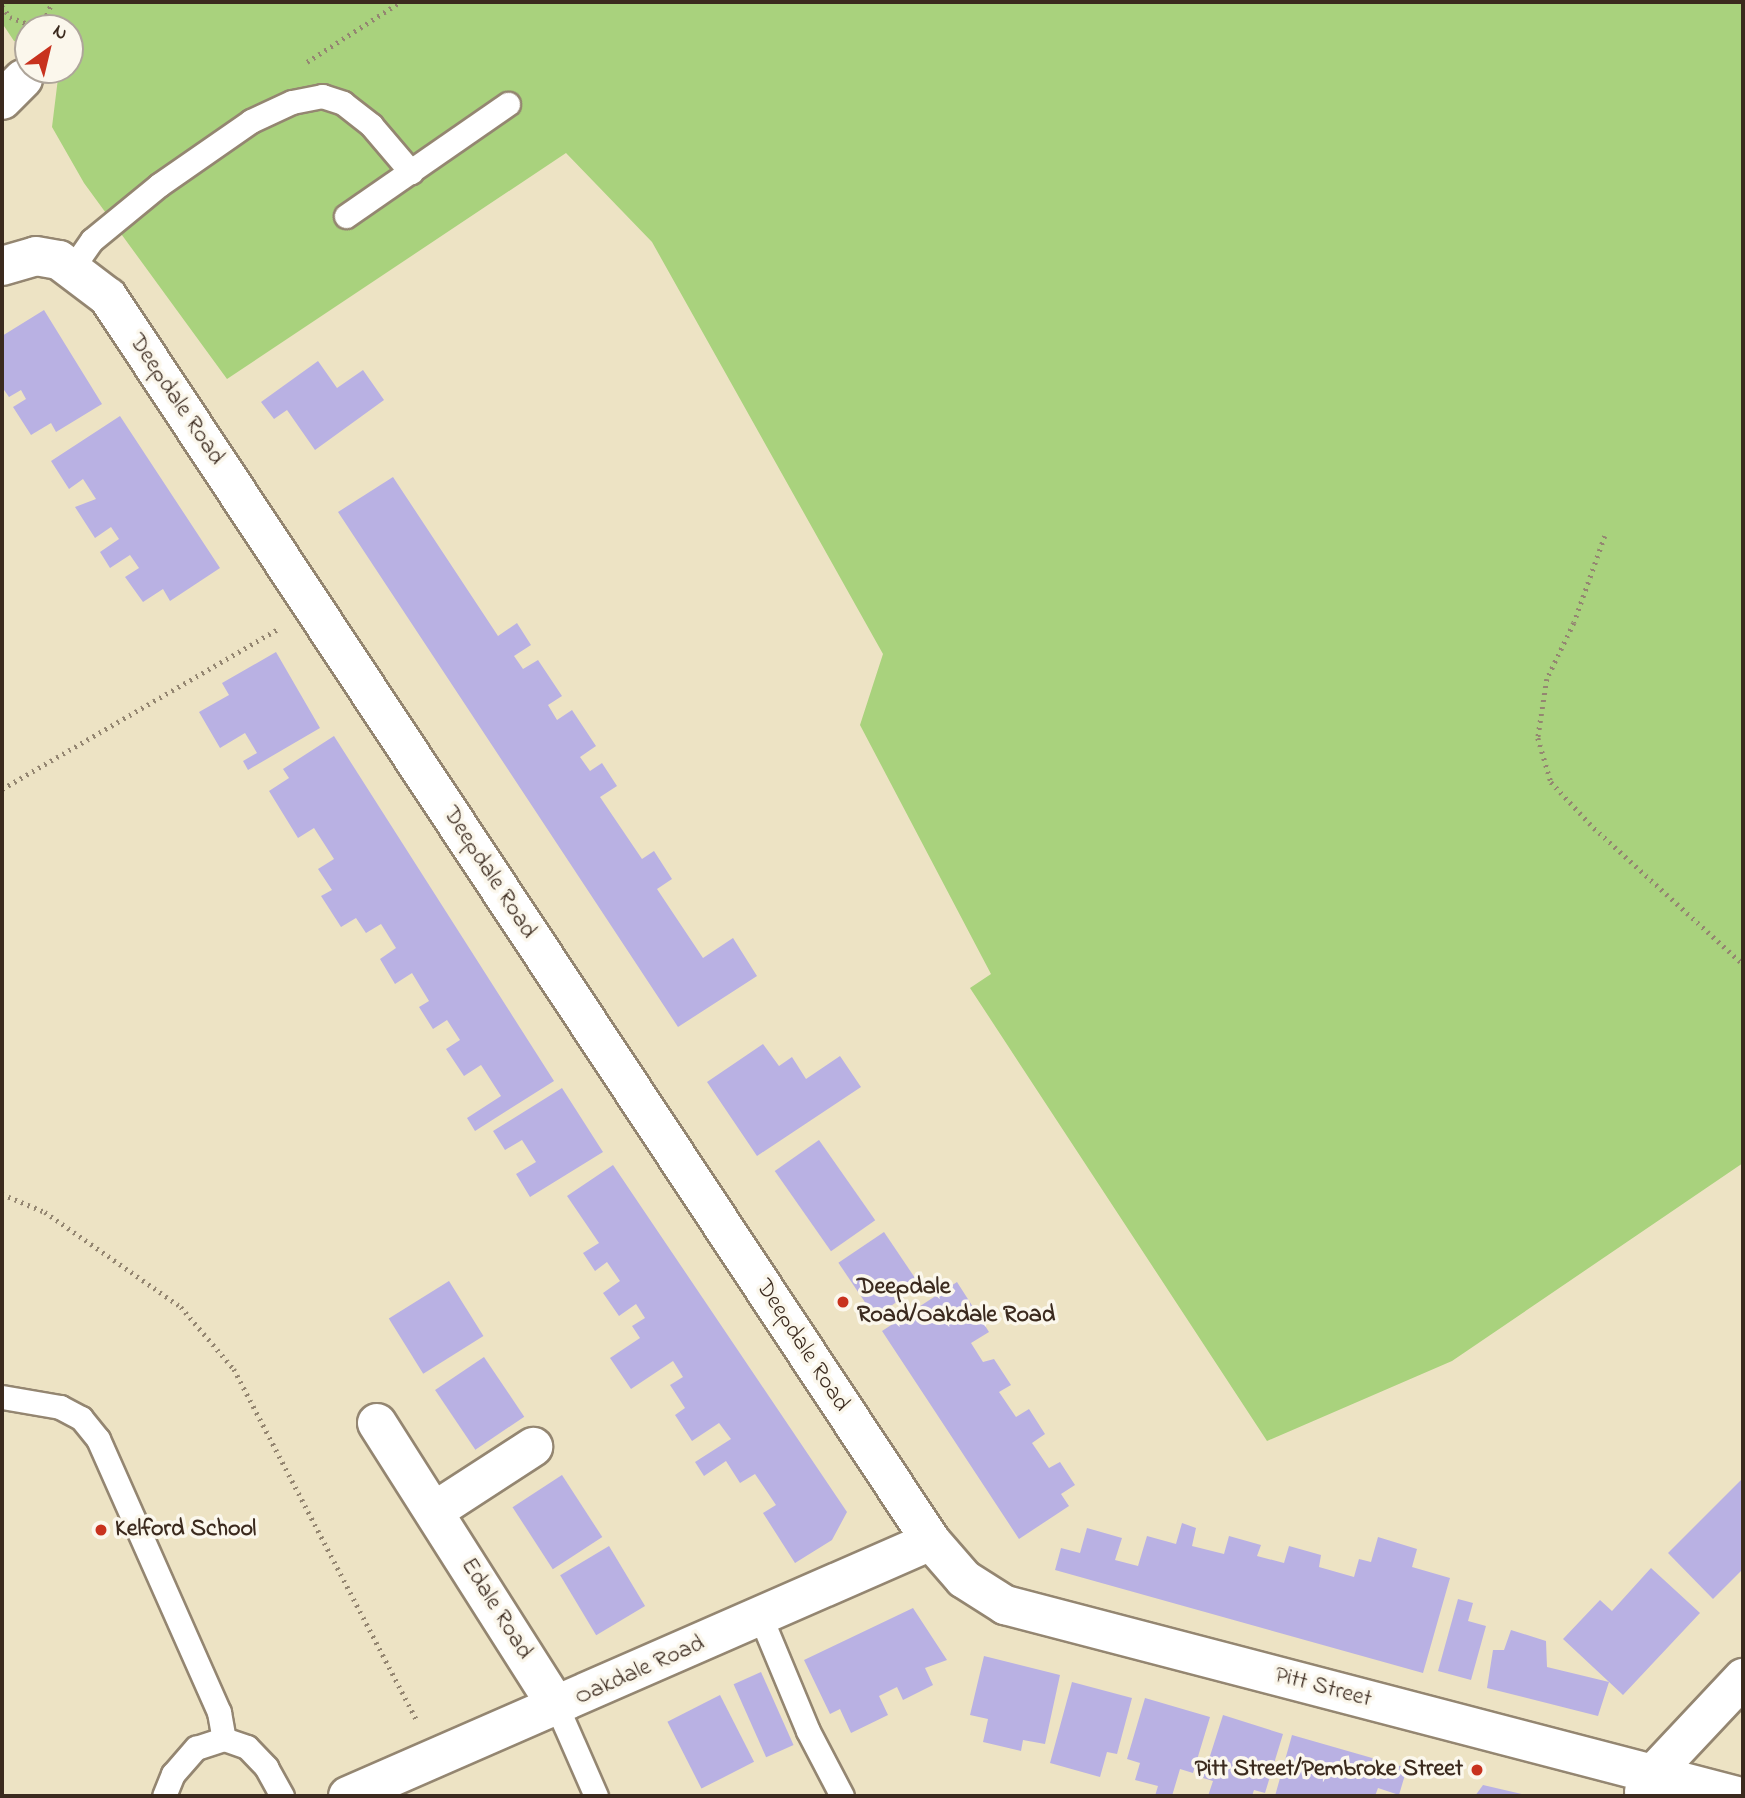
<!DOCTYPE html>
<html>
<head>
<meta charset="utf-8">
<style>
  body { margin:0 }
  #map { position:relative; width:1745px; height:1798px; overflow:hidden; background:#ede3c4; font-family:"Indie Flower",sans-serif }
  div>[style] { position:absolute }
  .green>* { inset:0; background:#a9d27d }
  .building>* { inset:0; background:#b9b1e3; transform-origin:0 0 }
  .path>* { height:4.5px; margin-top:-2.25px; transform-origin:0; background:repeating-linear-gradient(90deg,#948671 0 2px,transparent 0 7px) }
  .roads { filter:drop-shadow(2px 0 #948671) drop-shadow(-2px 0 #948671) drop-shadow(0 2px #948671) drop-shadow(0 -2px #948671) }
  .lane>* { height:23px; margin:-11.5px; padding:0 11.5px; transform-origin:11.5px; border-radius:11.5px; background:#fff }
  .street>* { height:38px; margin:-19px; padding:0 19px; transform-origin:19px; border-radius:19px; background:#fff }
  .dots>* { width:19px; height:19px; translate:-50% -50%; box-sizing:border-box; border:4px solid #fbf7ec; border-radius:50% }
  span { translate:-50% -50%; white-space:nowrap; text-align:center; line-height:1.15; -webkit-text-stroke:7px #fbf7ec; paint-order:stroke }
  .street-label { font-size:24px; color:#3b2a1e }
  .poi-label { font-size:24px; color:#3b2a1e; font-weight:700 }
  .left { translate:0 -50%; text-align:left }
  .right { translate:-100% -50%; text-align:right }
  .frame { position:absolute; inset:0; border:4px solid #3b2a1e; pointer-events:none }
  .north { position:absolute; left:14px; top:14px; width:70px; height:70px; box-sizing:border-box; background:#fbf7ec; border:2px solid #aea59a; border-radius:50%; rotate:34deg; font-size:19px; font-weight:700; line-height:28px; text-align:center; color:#3b2a1e }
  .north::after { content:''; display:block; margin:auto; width:24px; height:32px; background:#c8321e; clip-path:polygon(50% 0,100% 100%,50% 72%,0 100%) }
</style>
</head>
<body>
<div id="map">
  <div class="green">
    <div style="clip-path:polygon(2px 2px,1742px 2px,1743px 1163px,1452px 1361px,1267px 1441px,970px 988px,991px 974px,860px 725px,883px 654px,652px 242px,566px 153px,227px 379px,84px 183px,52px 127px,59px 70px,70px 70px,70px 28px,28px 28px,28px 44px,14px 41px,2px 23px)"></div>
  </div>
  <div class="building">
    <div style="clip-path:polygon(44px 310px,102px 404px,56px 432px,51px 423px,31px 435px,13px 407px,26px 399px,21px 390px,9px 397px,2px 387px,2px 336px)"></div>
    <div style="clip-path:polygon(318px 361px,337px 388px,363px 370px,384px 400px,315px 450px,287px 410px,274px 419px,261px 402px)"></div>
    <div style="clip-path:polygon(120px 416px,220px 568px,170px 601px,163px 589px,143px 602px,125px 577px,139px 568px,130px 555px,110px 568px,100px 552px,119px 539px,111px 527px,95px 538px,75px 507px,96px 499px,83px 479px,69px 489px,51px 461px)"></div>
    <div style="clip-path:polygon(393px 477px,498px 636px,517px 623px,531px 645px,514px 656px,523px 669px,538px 660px,562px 696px,548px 705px,557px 720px,572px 710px,596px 746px,580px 757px,590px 771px,602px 763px,617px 786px,600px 797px,642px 859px,654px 851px,672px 879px,657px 889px,703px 958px,733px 938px,757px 976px,678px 1027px,338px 512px)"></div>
    <div style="clip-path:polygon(276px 652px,320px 728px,248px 770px,243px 761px,257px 753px,245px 733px,220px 748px,199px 712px,229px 695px,222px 683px)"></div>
    <div style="clip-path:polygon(334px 736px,554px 1081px,475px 1131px,467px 1118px,501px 1096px,481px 1065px,464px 1076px,446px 1049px,460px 1040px,447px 1020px,433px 1029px,419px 1007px,429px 1001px,412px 973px,395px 984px,380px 959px,396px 948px,381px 924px,366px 933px,356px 918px,341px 927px,321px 896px,332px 890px,318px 869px,334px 859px,314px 828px,298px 838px,269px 791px,289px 778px,283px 769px)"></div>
    <div style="clip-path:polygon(763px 1044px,779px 1066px,792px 1057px,806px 1079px,840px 1056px,861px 1087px,757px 1156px,707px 1082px)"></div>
    <div style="clip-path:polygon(562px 1088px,603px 1152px,530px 1197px,516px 1174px,536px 1162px,522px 1140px,505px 1150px,493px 1131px)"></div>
    <div style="left:819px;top:1140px;width:98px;height:54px;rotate:55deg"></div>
    <div style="clip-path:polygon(613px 1165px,847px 1512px,832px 1540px,795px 1563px,763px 1513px,776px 1505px,755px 1474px,740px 1483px,726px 1461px,704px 1476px,695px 1462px,731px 1439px,719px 1423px,692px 1441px,675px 1415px,685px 1408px,670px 1385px,683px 1377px,673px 1361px,631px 1389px,610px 1358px,640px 1338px,632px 1326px,645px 1318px,636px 1304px,619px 1316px,603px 1293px,620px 1281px,607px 1262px,595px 1271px,583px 1253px,599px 1243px,567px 1196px)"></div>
    <div style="left:884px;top:1232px;width:65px;height:55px;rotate:56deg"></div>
    <div style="left:449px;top:1281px;width:65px;height:71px;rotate:58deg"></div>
    <div style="clip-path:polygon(957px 1282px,989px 1332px,971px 1343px,983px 1362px,994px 1359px,1011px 1385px,999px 1392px,1016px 1417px,1029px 1409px,1045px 1434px,1032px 1443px,1049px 1468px,1060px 1462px,1075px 1485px,1061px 1494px,1069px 1506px,1019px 1539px,882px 1331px)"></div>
    <div style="left:484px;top:1357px;width:72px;height:59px;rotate:56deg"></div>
    <div style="left:562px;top:1475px;width:74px;height:59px;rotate:57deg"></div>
    <div style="clip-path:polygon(1743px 1478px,1743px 1569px,1713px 1599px,1668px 1553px)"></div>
    <div style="clip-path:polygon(1182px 1523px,1196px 1528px,1192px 1546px,1224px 1554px,1229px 1536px,1261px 1545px,1257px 1556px,1284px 1563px,1289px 1546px,1321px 1555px,1319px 1567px,1354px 1577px,1359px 1559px,1371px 1562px,1378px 1537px,1417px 1549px,1412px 1567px,1450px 1578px,1423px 1673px,1055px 1570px,1061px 1548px,1080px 1553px,1087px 1528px,1122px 1538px,1115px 1560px,1138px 1566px,1147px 1536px,1176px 1544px)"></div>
    <div style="left:609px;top:1546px;width:70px;height:57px;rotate:59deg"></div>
    <div style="clip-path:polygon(1651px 1568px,1700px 1613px,1623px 1695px,1563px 1639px,1600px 1600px,1612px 1611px)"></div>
    <div style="clip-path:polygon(1458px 1599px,1473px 1603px,1468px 1621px,1486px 1626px,1471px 1680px,1438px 1671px)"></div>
    <div style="clip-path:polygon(913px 1608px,947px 1660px,925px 1668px,933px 1685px,903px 1700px,897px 1687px,879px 1696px,888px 1715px,851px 1733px,840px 1709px,830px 1714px,804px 1660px)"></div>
    <div style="clip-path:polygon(1511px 1630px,1546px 1641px,1547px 1667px,1609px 1682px,1598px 1716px,1487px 1688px,1493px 1650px,1504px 1650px)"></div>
    <div style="clip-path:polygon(984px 1656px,1060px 1675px,1045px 1744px,1023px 1740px,1021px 1751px,983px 1742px,988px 1719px,970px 1715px)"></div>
    <div style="left:761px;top:1672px;width:80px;height:30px;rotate:66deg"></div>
    <div style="clip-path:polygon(1072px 1682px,1132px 1698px,1117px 1754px,1107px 1752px,1100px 1777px,1050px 1763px)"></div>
    <div style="left:720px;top:1695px;width:75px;height:59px;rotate:63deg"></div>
    <div style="clip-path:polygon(1145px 1698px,1210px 1717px,1193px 1773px,1180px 1769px,1172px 1796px,1155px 1796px,1158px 1786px,1135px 1780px,1140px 1763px,1127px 1759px)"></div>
    <div style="clip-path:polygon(1223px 1715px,1283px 1734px,1265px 1793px,1254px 1790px,1252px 1796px,1208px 1796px,1213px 1781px,1203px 1778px)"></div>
    <div style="clip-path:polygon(1292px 1735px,1407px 1768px,1399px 1795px,1378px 1788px,1375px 1796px,1275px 1796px)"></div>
    <div style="clip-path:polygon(1483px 1785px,1526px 1795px,1526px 1796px,1475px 1796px)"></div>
  </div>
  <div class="path">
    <div style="left:2px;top:6px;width:14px;rotate:54deg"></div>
    <div style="left:10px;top:17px;width:31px;rotate:21deg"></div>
    <div style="left:41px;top:28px;width:28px;rotate:-67deg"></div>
    <div style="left:307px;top:62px;width:111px;rotate:-32.8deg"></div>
    <div style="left:1605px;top:536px;width:92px;rotate:109.6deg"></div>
    <div style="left:1574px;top:623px;width:62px;rotate:115.7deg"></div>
    <div style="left:1547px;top:679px;width:60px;rotate:98.7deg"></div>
    <div style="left:1538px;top:738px;width:46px;rotate:73.5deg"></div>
    <div style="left:1551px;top:782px;width:63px;rotate:46.9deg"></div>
    <div style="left:1594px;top:828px;width:202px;rotate:42.4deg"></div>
    <div style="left:2px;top:789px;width:321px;rotate:-30.1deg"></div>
    <div style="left:2px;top:1194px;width:47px;rotate:22.7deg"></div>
    <div style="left:45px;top:1212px;width:166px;rotate:34.9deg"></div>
    <div style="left:181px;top:1307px;width:82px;rotate:49.5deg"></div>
    <div style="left:234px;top:1369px;width:398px;rotate:62.5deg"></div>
  </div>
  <div class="roads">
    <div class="lane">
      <div style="left:346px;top:216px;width:197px;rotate:-34.7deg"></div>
      <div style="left:73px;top:267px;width:33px;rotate:-55deg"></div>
      <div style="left:92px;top:240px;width:87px;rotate:-39.4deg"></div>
      <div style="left:159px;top:185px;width:112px;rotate:-34.8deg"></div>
      <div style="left:251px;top:121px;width:45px;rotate:-24.9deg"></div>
      <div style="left:292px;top:102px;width:31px;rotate:-11deg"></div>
      <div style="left:322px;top:96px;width:22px;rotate:18deg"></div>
      <div style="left:343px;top:103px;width:36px;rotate:38deg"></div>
      <div style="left:371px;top:125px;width:62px;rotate:49.6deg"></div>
      <div style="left:2px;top:1397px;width:59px;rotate:9.8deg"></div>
      <div style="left:60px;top:1407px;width:24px;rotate:28deg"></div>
      <div style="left:81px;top:1418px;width:27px;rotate:51deg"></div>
      <div style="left:98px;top:1439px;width:299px;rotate:66.1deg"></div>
      <div style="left:219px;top:1712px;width:27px;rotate:80deg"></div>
      <div style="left:761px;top:1618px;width:122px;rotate:67.4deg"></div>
      <div style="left:808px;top:1731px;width:73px;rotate:62.4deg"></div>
      <div style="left:557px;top:1707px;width:97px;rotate:66.3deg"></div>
      <div style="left:164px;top:1796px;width:24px;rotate:-68deg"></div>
      <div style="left:173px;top:1774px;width:35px;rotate:-49deg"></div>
      <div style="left:196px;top:1748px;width:29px;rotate:-18deg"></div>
      <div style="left:224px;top:1739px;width:24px;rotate:19deg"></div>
      <div style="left:247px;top:1747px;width:28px;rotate:46deg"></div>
      <div style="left:266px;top:1767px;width:33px;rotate:61deg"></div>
    </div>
    <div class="street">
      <div style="left:2px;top:100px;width:30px;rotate:-45deg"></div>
      <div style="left:2px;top:266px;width:35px;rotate:-16deg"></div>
      <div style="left:36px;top:256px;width:23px;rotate:10deg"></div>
      <div style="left:59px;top:260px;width:61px;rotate:37.1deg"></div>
      <div style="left:108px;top:297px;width:1492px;rotate:56.51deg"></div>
      <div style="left:931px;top:1541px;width:50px;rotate:49deg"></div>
      <div style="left:964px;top:1579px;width:49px;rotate:32.4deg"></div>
      <div style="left:1005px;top:1605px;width:757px;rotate:14.62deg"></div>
      <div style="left:377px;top:1423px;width:336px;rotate:57.6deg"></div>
      <div style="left:436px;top:1510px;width:116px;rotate:-33deg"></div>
      <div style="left:1644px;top:1792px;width:20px;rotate:-63deg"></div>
      <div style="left:1653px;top:1774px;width:132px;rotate:-46.8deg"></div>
      <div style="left:348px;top:1796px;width:636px;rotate:-23.62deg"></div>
    </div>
  </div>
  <div class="dots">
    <div style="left:843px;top:1302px;background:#c8321e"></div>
    <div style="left:101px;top:1530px;background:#c8321e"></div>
    <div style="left:1477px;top:1770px;background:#c8321e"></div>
  </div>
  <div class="street-label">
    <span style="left:176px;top:400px;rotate:56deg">Deepdale Road</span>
    <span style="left:489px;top:873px;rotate:57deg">Deepdale Road</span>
    <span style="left:802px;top:1346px;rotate:57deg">Deepdale Road</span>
    <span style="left:496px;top:1609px;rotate:58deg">Edale Road</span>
    <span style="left:640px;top:1671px;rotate:-24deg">Oakdale Road</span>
    <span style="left:1323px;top:1688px;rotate:15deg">Pitt Street</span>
  </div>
  <div class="poi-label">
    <span class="left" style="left:857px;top:1302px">Deepdale<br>Road/Oakdale Road</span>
    <span class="left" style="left:115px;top:1530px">Kelford School</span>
    <span class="right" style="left:1463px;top:1770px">Pitt Street/Pembroke Street</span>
  </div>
  <div class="frame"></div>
  <div class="north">N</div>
</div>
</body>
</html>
